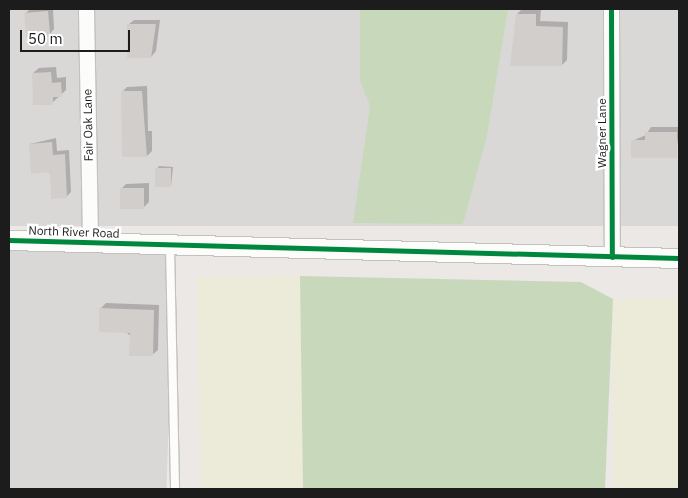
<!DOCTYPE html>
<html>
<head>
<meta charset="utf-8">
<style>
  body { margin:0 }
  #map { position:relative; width:688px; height:498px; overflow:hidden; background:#ebe8e5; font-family:"IBM Plex Sans",sans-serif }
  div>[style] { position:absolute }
  .residential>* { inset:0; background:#dad8d7; transform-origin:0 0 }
  .farmland>* { inset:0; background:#ecead8; transform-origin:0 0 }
  .forest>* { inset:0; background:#c8d9bb }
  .shadow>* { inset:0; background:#0003 }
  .building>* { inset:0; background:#d2cecc; transform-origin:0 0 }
  .roads { filter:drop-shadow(1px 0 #c3c2c1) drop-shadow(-1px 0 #c3c2c1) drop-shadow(0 1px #c3c2c1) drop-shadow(0 -1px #c3c2c1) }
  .service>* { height:8px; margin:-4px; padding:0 4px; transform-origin:4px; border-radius:4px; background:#fcfcfb }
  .minor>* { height:15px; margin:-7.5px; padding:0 7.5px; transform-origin:7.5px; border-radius:7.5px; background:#fcfcfb }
  .tertiary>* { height:19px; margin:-9.5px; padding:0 9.5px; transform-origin:9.5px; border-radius:9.5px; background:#fcfcfb }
  .cycleway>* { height:5px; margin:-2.5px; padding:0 2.5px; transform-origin:2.5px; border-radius:2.5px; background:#00873e }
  span { translate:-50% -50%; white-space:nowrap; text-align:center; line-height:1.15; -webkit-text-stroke:5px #fff; paint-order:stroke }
  .street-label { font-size:12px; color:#1c1c1c }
  .frame { position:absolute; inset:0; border:10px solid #1c1c1c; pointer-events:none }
  .scale { position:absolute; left:20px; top:30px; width:110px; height:22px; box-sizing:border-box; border:2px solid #1c1c1c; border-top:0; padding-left:6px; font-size:15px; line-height:18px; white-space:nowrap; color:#1c1c1c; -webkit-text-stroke:4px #fff; paint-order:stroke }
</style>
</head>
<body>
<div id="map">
  <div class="residential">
    <div style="left:9px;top:9px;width:670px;height:217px"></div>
    <div style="left:9px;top:240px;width:166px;height:249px;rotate:2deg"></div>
  </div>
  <div class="farmland">
    <div style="left:300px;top:275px;width:214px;height:103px;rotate:89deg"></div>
    <div style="left:613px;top:299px;width:66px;height:190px"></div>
  </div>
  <div class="forest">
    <div style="clip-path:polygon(360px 9px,508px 9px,487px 136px,463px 224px,353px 223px,370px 106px,360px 81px)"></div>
    <div style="clip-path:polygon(300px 276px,581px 282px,613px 299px,605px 489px,303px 489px)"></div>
  </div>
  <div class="shadow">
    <div style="clip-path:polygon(30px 9px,53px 9px,54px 29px,49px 35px,25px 14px)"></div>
    <div style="clip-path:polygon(522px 9px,541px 9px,540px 21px,568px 22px,567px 60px,562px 65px,517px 14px)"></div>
    <div style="clip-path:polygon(134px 20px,160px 20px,156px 51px,151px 57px,128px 25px)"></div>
    <div style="clip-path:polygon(56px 67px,57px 78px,66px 77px,66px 90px,52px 103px,33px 73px,39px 68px)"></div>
    <div style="clip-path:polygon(147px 86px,148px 131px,152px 131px,152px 151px,147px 156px,122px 92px,127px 87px)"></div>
    <div style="clip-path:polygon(651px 127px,679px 127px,676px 156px,632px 141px,646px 135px)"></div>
    <div style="clip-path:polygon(56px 138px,57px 151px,69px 150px,71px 192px,66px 197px,30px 144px)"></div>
    <div style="clip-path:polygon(159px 166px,173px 167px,171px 186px,157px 169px)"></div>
    <div style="clip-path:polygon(149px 183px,149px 202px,144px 207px,121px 189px,126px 184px)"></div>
    <div style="clip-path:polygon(106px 303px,159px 305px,158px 350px,152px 355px,100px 309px)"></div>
  </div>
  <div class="building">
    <div style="left:48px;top:11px;width:25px;height:24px;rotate:85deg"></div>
    <div style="clip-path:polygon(516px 14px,536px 14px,536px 26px,563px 27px,562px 66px,510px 66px)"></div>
    <div style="clip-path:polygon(127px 24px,156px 24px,151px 58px,127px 58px)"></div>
    <div style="clip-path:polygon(51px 72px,52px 83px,61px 82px,62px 97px,53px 97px,53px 105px,33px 105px,32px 73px)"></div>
    <div style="clip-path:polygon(121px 91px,142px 91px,147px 157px,122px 157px)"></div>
    <div style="clip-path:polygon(645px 132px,677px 132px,677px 158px,631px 158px,631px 140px,645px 140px)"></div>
    <div style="clip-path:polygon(52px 142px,53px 155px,65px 154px,67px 198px,51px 199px,50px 172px,31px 174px,29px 144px)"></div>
    <div style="left:155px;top:168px;width:16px;height:19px"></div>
    <div style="left:120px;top:188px;width:24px;height:21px"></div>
    <div style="clip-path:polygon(99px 308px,154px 310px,153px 356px,129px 356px,130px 333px,99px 332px)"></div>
  </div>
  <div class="roads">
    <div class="service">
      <div style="left:170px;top:247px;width:242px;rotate:88.8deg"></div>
    </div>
    <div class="minor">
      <div style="left:86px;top:9px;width:233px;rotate:89deg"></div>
      <div style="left:611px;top:9px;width:248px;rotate:89.8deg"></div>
    </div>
    <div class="tertiary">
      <div style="left:9px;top:240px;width:670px;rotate:1.54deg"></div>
    </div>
  </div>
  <div class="cycleway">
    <div style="left:611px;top:9px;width:248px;rotate:89.8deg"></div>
    <div style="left:9px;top:240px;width:670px;rotate:1.54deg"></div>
  </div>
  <div class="street-label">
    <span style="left:88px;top:125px;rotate:-91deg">Fair Oak Lane</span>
    <span style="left:602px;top:133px;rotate:-90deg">Wagner Lane</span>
    <span style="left:74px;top:232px;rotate:2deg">North River Road</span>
  </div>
  <div class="frame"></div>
  <div class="scale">50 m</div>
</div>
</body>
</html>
